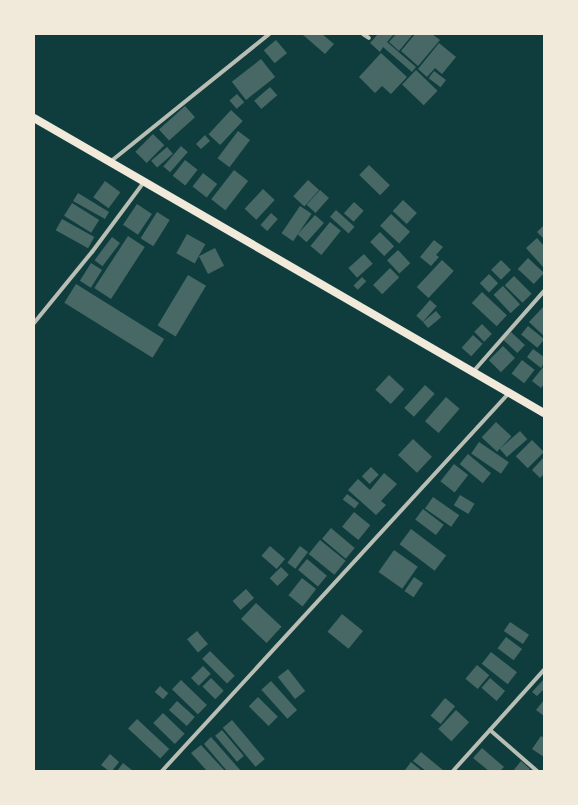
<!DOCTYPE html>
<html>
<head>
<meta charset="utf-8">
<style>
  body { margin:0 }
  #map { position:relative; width:578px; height:805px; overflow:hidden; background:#0f3d3e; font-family:"Open Sans",sans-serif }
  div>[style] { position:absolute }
  .building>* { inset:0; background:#486865; transform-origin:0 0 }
  .minor>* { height:4px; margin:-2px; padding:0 2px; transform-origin:2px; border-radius:2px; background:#b8beb3 }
  .secondary>* { height:8px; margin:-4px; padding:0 4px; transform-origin:4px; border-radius:4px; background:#f1e9da }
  span { translate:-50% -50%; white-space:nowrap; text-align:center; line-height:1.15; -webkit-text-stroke:3.5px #f1e9da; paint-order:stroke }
  .frame { position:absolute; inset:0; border:35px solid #f1e9da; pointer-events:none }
</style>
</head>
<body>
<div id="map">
  <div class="building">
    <div style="clip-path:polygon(302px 34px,322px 34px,334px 44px,325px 54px)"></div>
    <div style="clip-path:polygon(378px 34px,394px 34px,387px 42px,416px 67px,412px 72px,383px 47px,380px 52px,370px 43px)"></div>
    <div style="clip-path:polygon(396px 34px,413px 34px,399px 51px,389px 42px)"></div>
    <div style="clip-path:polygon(415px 34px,432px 34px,440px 40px,418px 66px,401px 51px)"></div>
    <div style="left:276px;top:40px;width:17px;height:16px;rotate:50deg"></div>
    <div style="clip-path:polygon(439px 43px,456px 57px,442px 74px,435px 68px,427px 77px,418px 69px)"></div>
    <div style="clip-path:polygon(381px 53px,407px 77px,391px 94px,382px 86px,375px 93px,359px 77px)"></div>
    <div style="left:261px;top:59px;width:23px;height:37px;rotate:52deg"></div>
    <div style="left:416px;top:70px;width:30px;height:20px;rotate:44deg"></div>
    <div style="left:434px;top:71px;width:15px;height:9px;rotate:37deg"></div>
    <div style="left:270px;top:87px;width:11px;height:21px;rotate:49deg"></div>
    <div style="left:237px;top:94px;width:11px;height:10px;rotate:49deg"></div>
    <div style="left:185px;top:106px;width:15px;height:35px;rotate:48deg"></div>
    <div style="left:231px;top:110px;width:16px;height:33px;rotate:43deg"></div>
    <div style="left:238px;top:131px;width:15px;height:34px;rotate:37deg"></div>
    <div style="left:153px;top:134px;width:16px;height:25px;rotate:45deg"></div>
    <div style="clip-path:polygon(205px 135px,210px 141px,201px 149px,196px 144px)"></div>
    <div style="left:181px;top:146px;width:9px;height:27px;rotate:41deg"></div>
    <div style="left:167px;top:147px;width:9px;height:21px;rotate:49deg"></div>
    <div style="left:185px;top:160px;width:16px;height:20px;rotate:38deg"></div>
    <div style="left:369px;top:165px;width:29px;height:14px;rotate:44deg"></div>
    <div style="left:234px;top:170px;width:18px;height:37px;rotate:38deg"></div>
    <div style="left:203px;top:173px;width:18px;height:17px;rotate:38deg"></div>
    <div style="left:308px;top:180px;width:15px;height:22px;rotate:42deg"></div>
    <div style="left:105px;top:181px;width:19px;height:20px;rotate:36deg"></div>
    <div style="left:263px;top:189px;width:16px;height:27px;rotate:43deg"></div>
    <div style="left:320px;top:190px;width:12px;height:20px;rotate:42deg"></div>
    <div style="clip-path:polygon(78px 193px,109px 212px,105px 219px,73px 201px)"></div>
    <div style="left:403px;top:200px;width:19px;height:15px;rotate:43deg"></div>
    <div style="left:354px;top:202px;width:13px;height:15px;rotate:42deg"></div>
    <div style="left:72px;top:203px;width:32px;height:15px;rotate:32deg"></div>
    <div style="left:137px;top:204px;width:18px;height:25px;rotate:34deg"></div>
    <div style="left:300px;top:206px;width:14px;height:33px;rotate:34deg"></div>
    <div style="left:336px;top:210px;width:25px;height:9px;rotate:42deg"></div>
    <div style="left:157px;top:212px;width:15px;height:31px;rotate:32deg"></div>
    <div style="left:271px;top:213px;width:9px;height:16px;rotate:41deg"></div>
    <div style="left:391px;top:214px;width:26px;height:16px;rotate:43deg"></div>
    <div style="left:315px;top:215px;width:12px;height:26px;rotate:42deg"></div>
    <div style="left:62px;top:219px;width:37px;height:13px;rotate:29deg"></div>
    <div style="left:330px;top:222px;width:14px;height:31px;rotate:39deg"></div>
    <div style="clip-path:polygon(544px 225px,544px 239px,537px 232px)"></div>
    <div style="left:380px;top:232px;width:20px;height:14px;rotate:45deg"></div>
    <div style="left:187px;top:234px;width:21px;height:22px;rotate:29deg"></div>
    <div style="left:128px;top:236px;width:20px;height:62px;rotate:33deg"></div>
    <div style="left:112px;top:237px;width:10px;height:29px;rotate:37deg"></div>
    <div style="clip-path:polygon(537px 238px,544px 246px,544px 268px,526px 248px)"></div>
    <div style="clip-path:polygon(434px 240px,443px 247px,436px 255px,439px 257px,431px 266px,420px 257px)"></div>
    <div style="left:215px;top:248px;width:20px;height:18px;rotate:63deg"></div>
    <div style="left:398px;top:250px;width:18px;height:15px;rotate:47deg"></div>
    <div style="left:364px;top:254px;width:13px;height:21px;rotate:48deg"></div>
    <div style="left:528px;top:258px;width:22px;height:15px;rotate:43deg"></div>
    <div style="left:442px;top:260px;width:16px;height:37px;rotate:43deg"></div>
    <div style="left:501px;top:260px;width:14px;height:14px;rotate:45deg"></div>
    <div style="left:91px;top:263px;width:13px;height:21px;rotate:32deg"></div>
    <div style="left:390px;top:268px;width:13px;height:24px;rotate:45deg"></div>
    <div style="left:489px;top:274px;width:13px;height:13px;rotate:45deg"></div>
    <div style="left:188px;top:275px;width:21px;height:59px;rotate:31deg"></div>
    <div style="left:514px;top:276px;width:25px;height:13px;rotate:45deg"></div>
    <div style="left:362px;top:277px;width:6px;height:12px;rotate:45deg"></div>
    <div style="left:76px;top:284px;width:104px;height:22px;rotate:32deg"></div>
    <div style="left:503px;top:286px;width:25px;height:13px;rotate:47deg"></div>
    <div style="left:482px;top:292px;width:34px;height:15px;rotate:43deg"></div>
    <div style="left:430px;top:300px;width:9px;height:21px;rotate:41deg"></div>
    <div style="clip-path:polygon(544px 306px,544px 336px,529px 322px)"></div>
    <div style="left:436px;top:311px;width:8px;height:17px;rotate:50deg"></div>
    <div style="left:482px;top:324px;width:14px;height:11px;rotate:45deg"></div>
    <div style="left:528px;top:326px;width:21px;height:11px;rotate:39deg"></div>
    <div style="left:511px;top:332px;width:19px;height:11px;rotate:43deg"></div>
    <div style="left:473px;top:335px;width:13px;height:17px;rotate:42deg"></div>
    <div style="left:503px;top:346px;width:17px;height:20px;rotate:45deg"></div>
    <div style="clip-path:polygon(533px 349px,544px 357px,544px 363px,541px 368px,527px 357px)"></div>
    <div style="left:522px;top:360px;width:16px;height:17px;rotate:38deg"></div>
    <div style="clip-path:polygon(544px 366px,544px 384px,541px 388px,532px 381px)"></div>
    <div style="left:389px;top:375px;width:21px;height:20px;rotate:43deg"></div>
    <div style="left:425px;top:385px;width:13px;height:31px;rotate:42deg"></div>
    <div style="left:446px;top:397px;width:18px;height:32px;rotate:41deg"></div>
    <div style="left:496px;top:422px;width:21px;height:21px;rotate:43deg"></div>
    <div style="left:520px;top:431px;width:11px;height:27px;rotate:49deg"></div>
    <div style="left:413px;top:439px;width:26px;height:22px;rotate:43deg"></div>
    <div style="left:532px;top:440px;width:17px;height:23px;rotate:45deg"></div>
    <div style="left:479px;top:442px;width:36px;height:14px;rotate:34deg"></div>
    <div style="left:468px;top:454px;width:30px;height:13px;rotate:40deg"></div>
    <div style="clip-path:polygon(544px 457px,544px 474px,540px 478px,532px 470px)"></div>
    <div style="left:454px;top:464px;width:18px;height:22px;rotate:38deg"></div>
    <div style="left:371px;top:467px;width:11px;height:13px;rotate:45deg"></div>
    <div style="clip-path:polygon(384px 473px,397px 484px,381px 501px,386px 505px,376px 515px,348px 490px,358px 479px,370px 490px)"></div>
    <div style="left:347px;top:494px;width:15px;height:7px;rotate:37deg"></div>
    <div style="left:460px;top:495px;width:17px;height:12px;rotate:31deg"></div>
    <div style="left:433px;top:497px;width:32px;height:14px;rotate:35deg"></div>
    <div style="left:423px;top:509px;width:26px;height:13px;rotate:37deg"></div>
    <div style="left:354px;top:512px;width:21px;height:19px;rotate:39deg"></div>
    <div style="left:331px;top:528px;width:31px;height:14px;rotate:40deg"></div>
    <div style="left:411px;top:529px;width:44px;height:19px;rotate:37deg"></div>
    <div style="left:320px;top:540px;width:33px;height:18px;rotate:39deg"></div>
    <div style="left:270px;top:546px;width:20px;height:13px;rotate:41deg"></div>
    <div style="left:300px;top:546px;width:10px;height:21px;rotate:37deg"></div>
    <div style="left:394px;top:550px;width:29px;height:27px;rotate:35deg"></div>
    <div style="left:307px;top:559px;width:26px;height:14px;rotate:40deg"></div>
    <div style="left:281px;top:567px;width:11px;height:16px;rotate:45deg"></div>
    <div style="left:414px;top:577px;width:11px;height:17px;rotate:34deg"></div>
    <div style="left:302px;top:578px;width:18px;height:22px;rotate:38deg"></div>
    <div style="left:246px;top:589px;width:12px;height:18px;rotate:48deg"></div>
    <div style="left:256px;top:603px;width:35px;height:22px;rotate:43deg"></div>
    <div style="left:342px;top:614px;width:27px;height:23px;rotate:39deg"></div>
    <div style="left:510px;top:622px;width:23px;height:11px;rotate:34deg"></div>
    <div style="left:197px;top:631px;width:17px;height:13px;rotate:50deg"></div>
    <div style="left:506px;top:637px;width:20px;height:14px;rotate:37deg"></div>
    <div style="left:210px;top:651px;width:35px;height:11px;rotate:45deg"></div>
    <div style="left:491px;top:652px;width:33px;height:15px;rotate:38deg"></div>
    <div style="left:477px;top:665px;width:16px;height:18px;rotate:40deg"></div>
    <div style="left:203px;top:666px;width:11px;height:17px;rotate:45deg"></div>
    <div style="left:288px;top:669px;width:28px;height:13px;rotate:52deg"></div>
    <div style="left:211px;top:678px;width:18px;height:12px;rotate:45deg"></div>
    <div style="left:490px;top:678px;width:20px;height:13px;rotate:41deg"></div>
    <div style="clip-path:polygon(544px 679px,544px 689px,537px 696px,532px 692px)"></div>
    <div style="left:181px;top:680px;width:36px;height:13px;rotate:44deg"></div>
    <div style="left:271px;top:681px;width:39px;height:13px;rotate:48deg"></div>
    <div style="left:160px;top:686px;width:11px;height:8px;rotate:41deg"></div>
    <div style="left:258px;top:697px;width:28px;height:13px;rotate:45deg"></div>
    <div style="left:445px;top:698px;width:13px;height:23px;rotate:39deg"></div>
    <div style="clip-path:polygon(544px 700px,544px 716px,536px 710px)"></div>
    <div style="left:177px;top:701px;width:24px;height:12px;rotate:42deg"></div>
    <div style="left:456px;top:710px;width:18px;height:26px;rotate:43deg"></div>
    <div style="left:163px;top:713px;width:30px;height:14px;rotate:44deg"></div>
    <div style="left:137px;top:719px;width:44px;height:13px;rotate:43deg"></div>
    <div style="left:232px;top:720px;width:51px;height:12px;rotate:50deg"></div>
    <div style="left:222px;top:730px;width:34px;height:9px;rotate:50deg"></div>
    <div style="clip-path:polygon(541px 736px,544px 738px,544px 757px,532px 749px)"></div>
    <div style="clip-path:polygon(211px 737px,241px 771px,227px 771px,204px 744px)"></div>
    <div style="clip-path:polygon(201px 745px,225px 771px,207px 771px,191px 753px)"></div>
    <div style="clip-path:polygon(482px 748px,504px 767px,500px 771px,489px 771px,473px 758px)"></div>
    <div style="clip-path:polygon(421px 752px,444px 771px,426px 771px,413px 761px)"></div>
    <div style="clip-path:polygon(110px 754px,119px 762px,112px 771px,109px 771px,101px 765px)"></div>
    <div style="clip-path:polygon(521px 761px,530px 769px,528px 771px,513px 771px)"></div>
    <div style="clip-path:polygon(411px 762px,422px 771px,405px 770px)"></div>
    <div style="clip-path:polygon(123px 763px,133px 771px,117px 771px)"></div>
  </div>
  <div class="minor">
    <div style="left:363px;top:34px;width:7px;rotate:34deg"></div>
    <div style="left:110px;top:162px;width:204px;rotate:-38.8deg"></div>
    <div style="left:34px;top:323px;width:92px;rotate:-50.8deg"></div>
    <div style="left:92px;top:252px;width:87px;rotate:-53.4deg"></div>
    <div style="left:472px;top:373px;width:109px;rotate:-48.7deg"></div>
    <div style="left:490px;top:730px;width:62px;rotate:41.1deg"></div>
    <div style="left:162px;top:771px;width:513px;rotate:-47.45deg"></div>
    <div style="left:453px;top:771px;width:136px;rotate:-48deg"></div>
  </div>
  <div class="secondary">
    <div style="left:34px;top:118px;width:589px;rotate:30.05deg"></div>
  </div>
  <div class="frame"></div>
</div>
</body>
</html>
